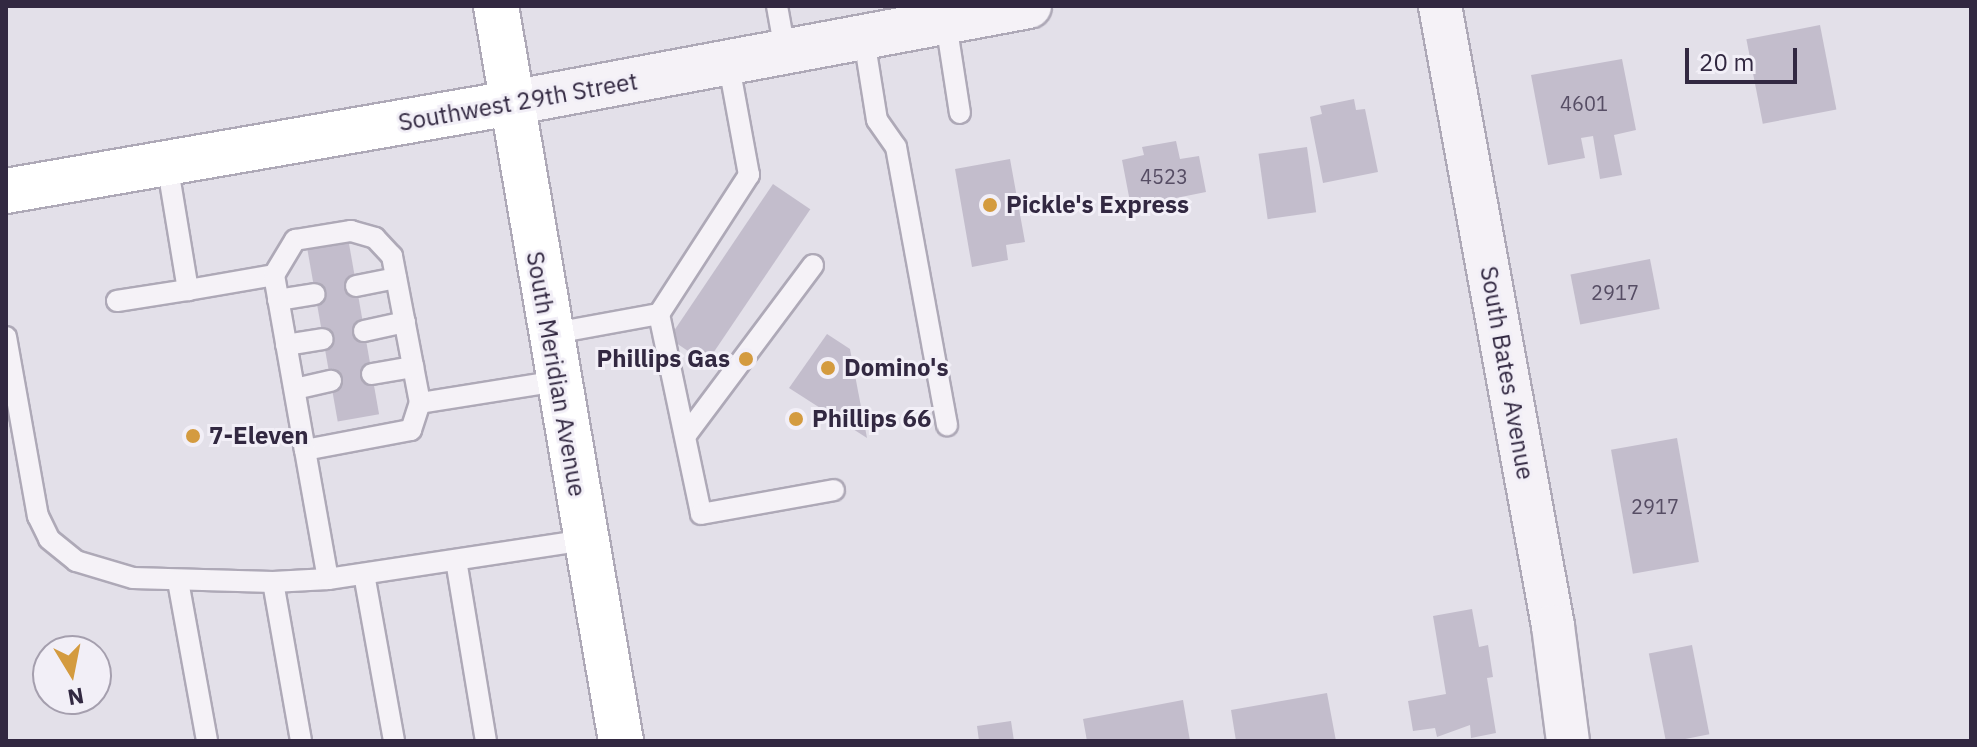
<!DOCTYPE html>
<html>
<head>
<meta charset="utf-8">
<style>
  body { margin:0 }
  #map { position:relative; width:1977px; height:747px; overflow:hidden; background:#e3e0e9; font-family:"IBM Plex Sans",sans-serif }
  div>[style] { position:absolute }
  .building>* { inset:0; background:#c3bdcc; transform-origin:0 0 }
  .roads { filter:drop-shadow(2px 0 #aea9b7) drop-shadow(-2px 0 #aea9b7) drop-shadow(0 2px #aea9b7) drop-shadow(0 -2px #aea9b7) }
  .service>* { height:20px; margin:-10px; padding:0 10px; transform-origin:10px; border-radius:10px; background:#f5f2f7 }
  .minor>* { height:42px; margin:-21px; padding:0 21px; transform-origin:21px; border-radius:21px; background:#f5f2f7 }
  .tertiary>* { height:44px; margin:-22px; padding:0 22px; transform-origin:22px; border-radius:22px; background:#f5f2f7 }
  .secondary>* { height:44px; margin:-22px; padding:0 22px; transform-origin:22px; border-radius:22px; background:#fff }
  .dots>* { width:22px; height:22px; translate:-50% -50%; box-sizing:border-box; border:4px solid #f2eff7; border-radius:50% }
  span { translate:-50% -50%; white-space:nowrap; text-align:center; line-height:1.15; -webkit-text-stroke:6px #f2eff7; paint-order:stroke }
  .number-label { font-size:20px; color:#564d64 }
  .number-label span { -webkit-text-stroke-width:0 }
  .street-label { font-size:24px; color:#322841 }
  .poi-label { font-size:24px; color:#322841; font-weight:700 }
  .left { translate:0 -50%; text-align:left }
  .right { translate:-100% -50%; text-align:right }
  .frame { position:absolute; inset:0; border:8px solid #322841; pointer-events:none }
  .north { position:absolute; left:32px; top:635px; width:80px; height:80px; box-sizing:border-box; background:#f2eff7; border:2px solid #a59fae; border-radius:50%; rotate:170deg; font-size:22px; font-weight:700; line-height:32px; text-align:center; color:#322841 }
  .north::after { content:''; display:block; margin:auto; width:28px; height:36px; background:#d49b3f; clip-path:polygon(50% 0,100% 100%,50% 72%,0 100%) }
  .scale { position:absolute; left:1685px; top:48px; width:112px; height:36px; box-sizing:border-box; border:4px solid #322841; border-top:0; padding-left:10px; font-size:24px; line-height:28px; white-space:nowrap; color:#322841; -webkit-text-stroke:6px #f2eff7; paint-order:stroke }
</style>
</head>
<body>
<div id="map">
  <div class="building">
    <div style="left:1820px;top:25px;width:86px;height:75px;rotate:79deg"></div>
    <div style="clip-path:polygon(1622px 59px,1636px 130px,1614px 135px,1622px 175px,1600px 179px,1593px 136px,1581px 138px,1585px 158px,1548px 165px,1531px 75px)"></div>
    <div style="clip-path:polygon(1354px 99px,1356px 110px,1365px 109px,1378px 172px,1323px 183px,1310px 117px,1322px 114px,1320px 106px)"></div>
    <div style="clip-path:polygon(1176px 141px,1180px 159px,1199px 156px,1206px 192px,1131px 207px,1122px 160px,1144px 155px,1142px 147px)"></div>
    <div style="left:1307px;top:147px;width:66px;height:49px;rotate:82deg"></div>
    <div style="clip-path:polygon(1010px 159px,1025px 242px,1006px 245px,1008px 260px,972px 267px,955px 169px)"></div>
    <div style="left:773px;top:184px;width:45px;height:186px;rotate:34deg"></div>
    <div style="left:348px;top:238px;width:179px;height:42px;rotate:80deg"></div>
    <div style="left:1650px;top:259px;width:51px;height:81px;rotate:79deg"></div>
    <div style="clip-path:polygon(827px 334px,850px 349px,867px 438px,789px 388px)"></div>
    <div style="left:1677px;top:438px;width:126px;height:67px;rotate:80deg"></div>
    <div style="clip-path:polygon(1472px 609px,1479px 647px,1488px 645px,1493px 677px,1487px 678px,1496px 733px,1471px 738px,1470px 725px,1437px 737px,1435px 728px,1413px 731px,1408px 701px,1446px 694px,1433px 616px)"></div>
    <div style="left:1692px;top:645px;width:91px;height:44px;rotate:79deg"></div>
    <div style="clip-path:polygon(1327px 693px,1336px 741px,1236px 741px,1231px 710px)"></div>
    <div style="clip-path:polygon(1183px 700px,1190px 741px,1087px 741px,1083px 719px)"></div>
    <div style="clip-path:polygon(1011px 721px,1014px 741px,979px 741px,977px 726px)"></div>
  </div>
  <div class="roads">
    <div class="service">
      <div style="left:777px;top:6px;width:51px;rotate:79.8deg"></div>
      <div style="left:946px;top:23px;width:91px;rotate:81.2deg"></div>
      <div style="left:864px;top:39px;width:82px;rotate:80.9deg"></div>
      <div style="left:877px;top:120px;width:33px;rotate:55deg"></div>
      <div style="left:896px;top:147px;width:283px;rotate:79.6deg"></div>
      <div style="left:167px;top:163px;width:129px;rotate:80.6deg"></div>
      <div style="left:188px;top:290px;width:87px;rotate:-9.9deg"></div>
      <div style="left:274px;top:275px;width:178px;rotate:80deg"></div>
      <div style="left:305px;top:450px;width:108px;rotate:-10.7deg"></div>
      <div style="left:411px;top:430px;width:28px;rotate:-72deg"></div>
      <div style="left:420px;top:403px;width:139px;rotate:-9.1deg"></div>
      <div style="left:274px;top:275px;width:41px;rotate:-59deg"></div>
      <div style="left:295px;top:240px;width:57px;rotate:-9.1deg"></div>
      <div style="left:351px;top:231px;width:25px;rotate:16deg"></div>
      <div style="left:375px;top:238px;width:25px;rotate:47deg"></div>
      <div style="left:392px;top:256px;width:150px;rotate:79.2deg"></div>
      <div style="left:356px;top:286px;width:41px;rotate:-11.3deg"></div>
      <div style="left:278px;top:300px;width:37px;rotate:-9deg"></div>
      <div style="left:117px;top:301px;width:72px;rotate:-8.8deg"></div>
      <div style="left:659px;top:314px;width:204px;rotate:78.1deg"></div>
      <div style="left:701px;top:514px;width:135px;rotate:-10.2deg"></div>
      <div style="left:364px;top:331px;width:42px;rotate:-12.4deg"></div>
      <div style="left:549px;top:334px;width:112px;rotate:-10.3deg"></div>
      <div style="left:659px;top:314px;width:166px;rotate:-57.1deg"></div>
      <div style="left:749px;top:175px;width:111px;rotate:-100.4deg"></div>
      <div style="left:6px;top:337px;width:182px;rotate:79.9deg"></div>
      <div style="left:38px;top:516px;width:25px;rotate:64deg"></div>
      <div style="left:49px;top:539px;width:35px;rotate:39deg"></div>
      <div style="left:76px;top:561px;width:59px;rotate:16.6deg"></div>
      <div style="left:133px;top:578px;width:140px;rotate:1.6deg"></div>
      <div style="left:273px;top:582px;width:55px;rotate:-3.1deg"></div>
      <div style="left:328px;top:579px;width:260px;rotate:-8.6deg"></div>
      <div style="left:286px;top:345px;width:37px;rotate:-9deg"></div>
      <div style="left:372px;top:374px;width:42px;rotate:-9.7deg"></div>
      <div style="left:295px;top:389px;width:37px;rotate:-13deg"></div>
      <div style="left:686px;top:435px;width:212px;rotate:-53.2deg"></div>
      <div style="left:305px;top:450px;width:131px;rotate:79.9deg"></div>
      <div style="left:456px;top:560px;width:183px;rotate:80.6deg"></div>
      <div style="left:364px;top:574px;width:170px;rotate:79.8deg"></div>
      <div style="left:178px;top:581px;width:163px;rotate:79.7deg"></div>
      <div style="left:273px;top:582px;width:161px;rotate:80deg"></div>
    </div>
    <div class="minor">
      <div style="left:1440px;top:6px;width:630px;rotate:79.67deg"></div>
      <div style="left:1553px;top:626px;width:116px;rotate:82.6deg"></div>
    </div>
    <div class="tertiary">
      <div style="left:511px;top:103px;width:527px;rotate:-10.61deg"></div>
    </div>
    <div class="secondary">
      <div style="left:496px;top:6px;width:746px;rotate:80.35deg"></div>
      <div style="left:6px;top:191px;width:513px;rotate:-9.88deg"></div>
    </div>
  </div>
  <div class="dots">
    <div style="left:990px;top:205px;background:#d49b3f"></div>
    <div style="left:746px;top:359px;background:#d49b3f"></div>
    <div style="left:828px;top:368px;background:#d49b3f"></div>
    <div style="left:796px;top:419px;background:#d49b3f"></div>
    <div style="left:193px;top:436px;background:#d49b3f"></div>
  </div>
  <div class="number-label">
    <span style="left:1584px;top:103px">4601</span>
    <span style="left:1164px;top:176px">4523</span>
    <span style="left:1615px;top:292px">2917</span>
    <span style="left:1655px;top:506px">2917</span>
  </div>
  <div class="street-label">
    <span style="left:518px;top:102px;rotate:-10deg">Southwest 29th Street</span>
    <span style="left:1507px;top:373px;rotate:80deg">South Bates Avenue</span>
    <span style="left:556px;top:374px;rotate:80deg">South Meridian Avenue</span>
  </div>
  <div class="poi-label">
    <span class="left" style="left:1006px;top:205px">Pickle's Express</span>
    <span class="right" style="left:730px;top:359px">Phillips Gas</span>
    <span class="left" style="left:844px;top:368px">Domino's</span>
    <span class="left" style="left:812px;top:419px">Phillips 66</span>
    <span class="left" style="left:209px;top:436px">7-Eleven</span>
  </div>
  <div class="frame"></div>
  <div class="north">N</div>
  <div class="scale">20 m</div>
</div>
</body>
</html>
